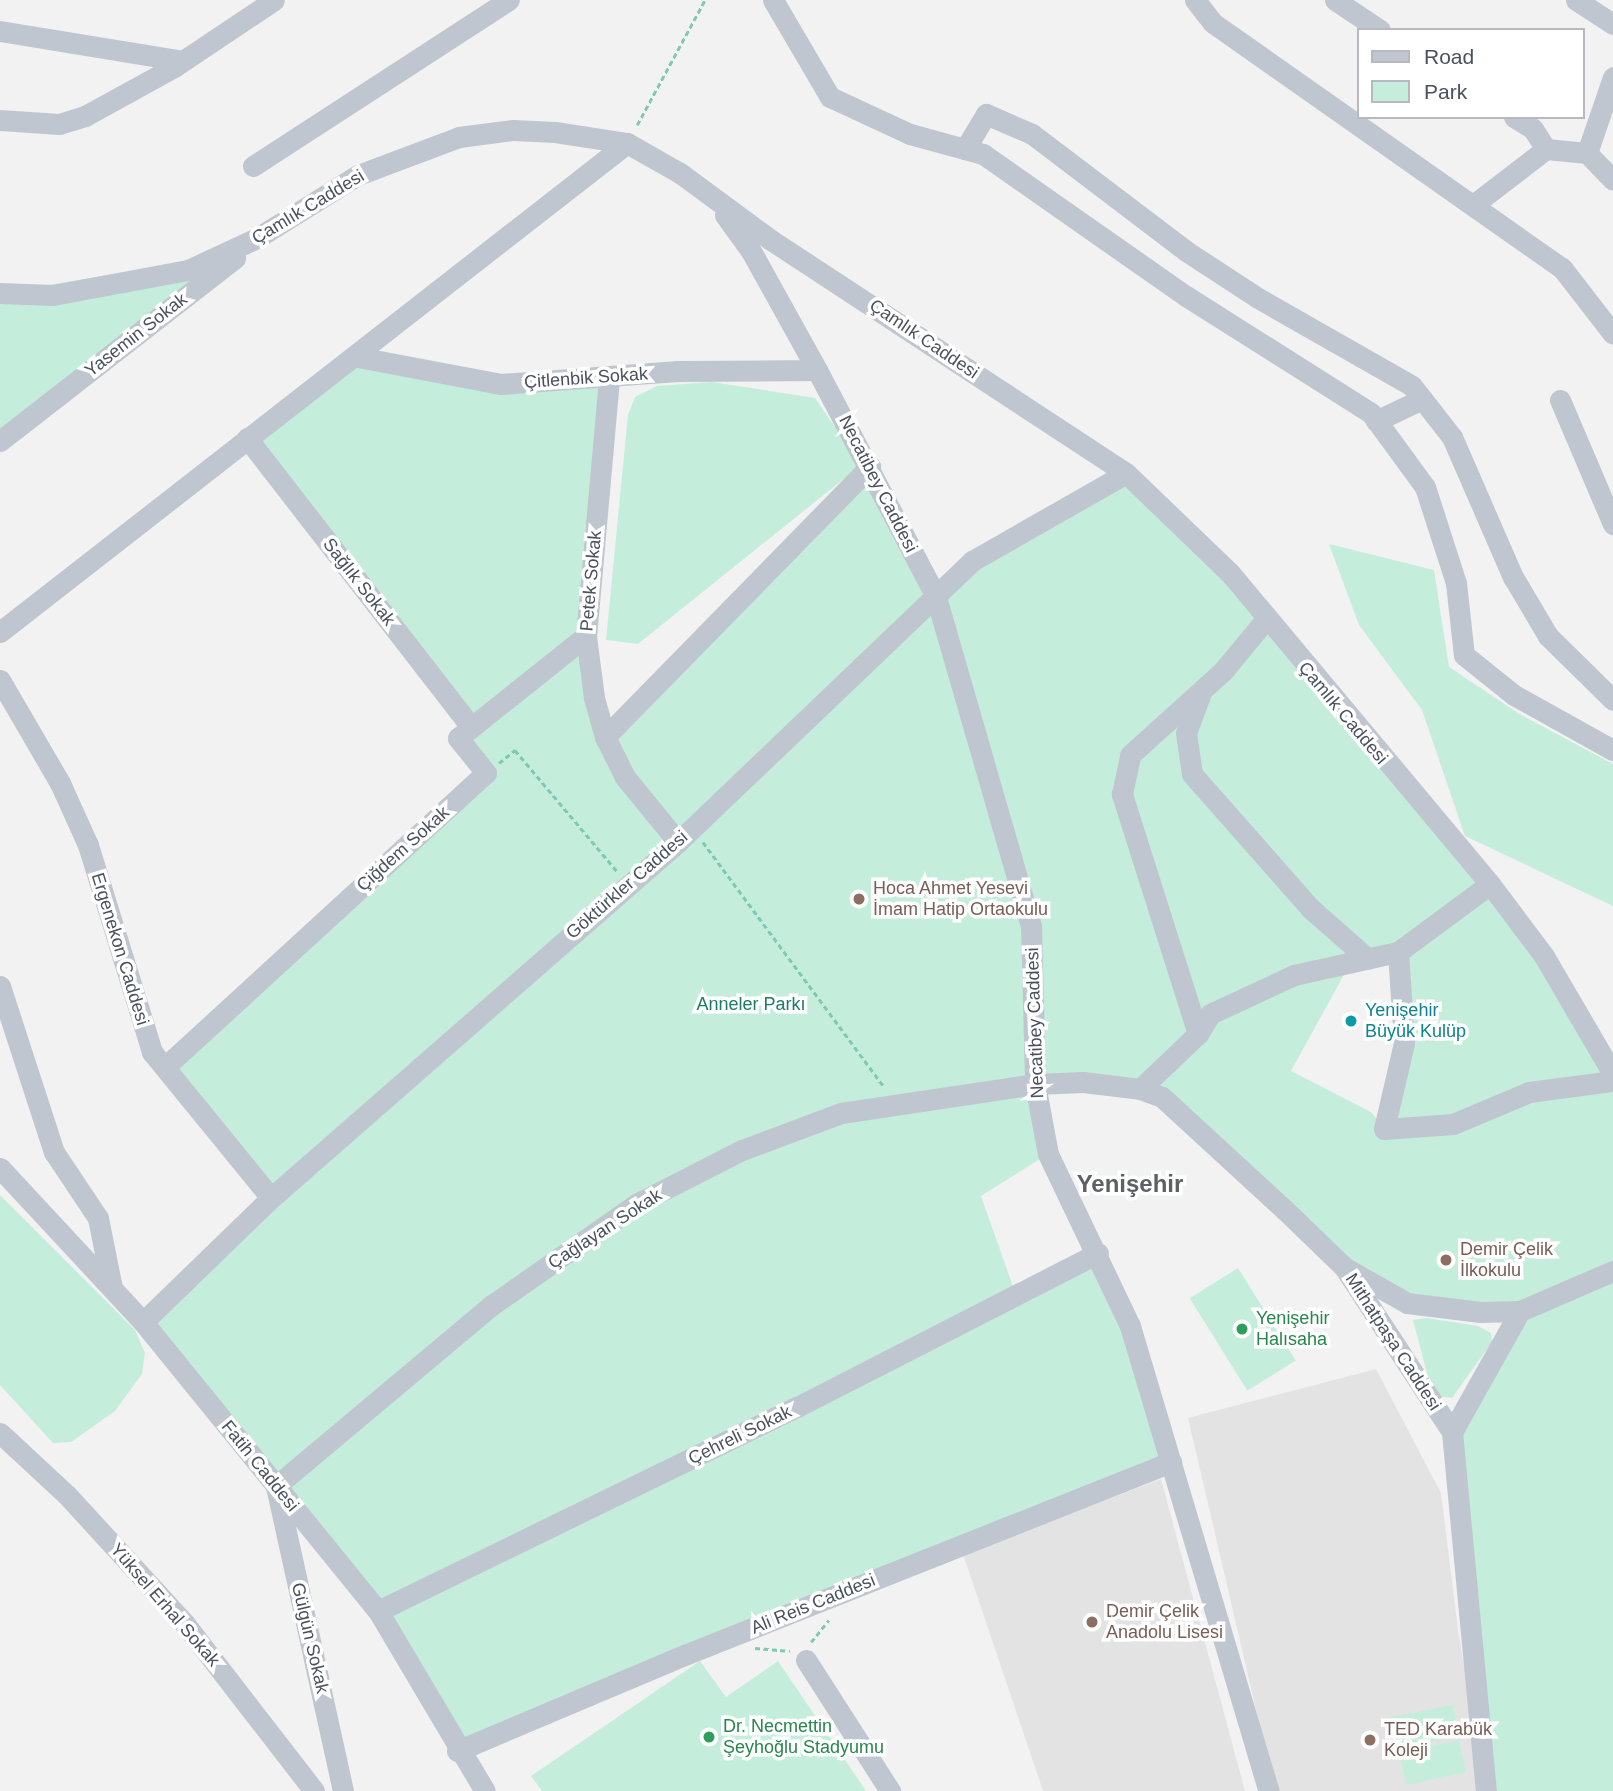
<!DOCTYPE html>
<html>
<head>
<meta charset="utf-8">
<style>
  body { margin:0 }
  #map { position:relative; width:1613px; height:1791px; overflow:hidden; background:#f3f2f2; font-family:Helvetica,sans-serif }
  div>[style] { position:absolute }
  .education>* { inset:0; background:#e4e3e3 }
  .green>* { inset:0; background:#c4eddc; transform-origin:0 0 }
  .path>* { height:2.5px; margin-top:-1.25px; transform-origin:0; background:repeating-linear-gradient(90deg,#7ec9b3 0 5px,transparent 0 8.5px) }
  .minor>* { height:21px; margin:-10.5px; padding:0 10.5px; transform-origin:10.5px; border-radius:10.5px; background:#c0c6cf }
  .dots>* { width:19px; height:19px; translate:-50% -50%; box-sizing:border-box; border:4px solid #fff; border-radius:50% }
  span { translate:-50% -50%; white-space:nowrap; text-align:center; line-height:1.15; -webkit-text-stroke:7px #fff; paint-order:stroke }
  .street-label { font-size:18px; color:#4a515e }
  .education-label { font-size:18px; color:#785e54 }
  .left { translate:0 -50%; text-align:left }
  .park-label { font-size:18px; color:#1e7c60 }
  .culture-label { font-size:18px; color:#0d838f }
  .leisure-label { font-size:18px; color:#27864d }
  .district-label { font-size:24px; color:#5e6066; font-weight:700 }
  .legend { position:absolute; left:1357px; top:28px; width:228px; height:91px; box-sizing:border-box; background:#fff; border:2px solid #b7b9bf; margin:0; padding:9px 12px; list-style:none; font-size:21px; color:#4a515e }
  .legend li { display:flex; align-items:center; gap:14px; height:35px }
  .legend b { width:35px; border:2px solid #b7b9bf }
</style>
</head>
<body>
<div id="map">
  <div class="education">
    <div style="clip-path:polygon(1376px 1369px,1441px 1493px,1458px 1630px,1485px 1791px,1275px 1791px,1188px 1418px)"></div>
    <div style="clip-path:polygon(1161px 1479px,1245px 1791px,1043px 1791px,963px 1554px)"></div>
  </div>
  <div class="green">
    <div style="clip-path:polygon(222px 256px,0 441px,0 293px)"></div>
    <div style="clip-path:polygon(evenodd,358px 357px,501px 384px,609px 379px,586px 636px,605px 736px,870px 466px,936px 597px,1126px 473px,1230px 573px,1490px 884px,1613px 1074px,1613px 1791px,1486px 1791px,1452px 1432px,1519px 1311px,1407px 1303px,1344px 1267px,1162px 1097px,1035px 1084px,1048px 1154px,981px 1196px,1016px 1295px,1098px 1253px,1171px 1462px,457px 1751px,378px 1611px,143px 1322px,271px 1198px,166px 1066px,486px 773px,458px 738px,471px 727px,247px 438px,358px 357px,1398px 953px,1404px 1043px,1384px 1128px,1371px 1112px,1291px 1071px,1346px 971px,1398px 953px)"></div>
    <div style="clip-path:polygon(712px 382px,815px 398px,861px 465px,638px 644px,606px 640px,628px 415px,635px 397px,657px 386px)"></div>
    <div style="clip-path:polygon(1329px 544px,1434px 570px,1449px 667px,1521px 715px,1613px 764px,1613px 906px,1465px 836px,1422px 710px,1359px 625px)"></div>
    <div style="clip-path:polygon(0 1195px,135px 1330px,145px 1353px,142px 1374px,115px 1411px,71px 1442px,53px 1443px,0 1385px)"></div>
    <div style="left:1238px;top:1268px;width:109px;height:57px;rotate:58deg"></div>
    <div style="clip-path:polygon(1427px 1318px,1478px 1326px,1491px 1333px,1492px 1342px,1452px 1398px,1438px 1396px,1428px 1377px,1413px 1320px)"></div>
    <div style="clip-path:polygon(700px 1661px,726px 1697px,778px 1661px,866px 1791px,542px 1791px,531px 1776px)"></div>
    <div style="left:1453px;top:1705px;width:32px;height:64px;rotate:79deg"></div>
    <div style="left:1459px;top:1740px;width:33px;height:61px;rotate:78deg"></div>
  </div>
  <div class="path">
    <div style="left:637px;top:125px;width:142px;rotate:-61.5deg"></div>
    <div style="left:499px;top:763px;width:21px;rotate:-39deg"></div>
    <div style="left:515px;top:750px;width:158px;rotate:49.9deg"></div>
    <div style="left:703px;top:842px;width:305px;rotate:53.5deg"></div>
    <div style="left:811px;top:1642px;width:28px;rotate:-51deg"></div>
    <div style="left:755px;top:1648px;width:35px;rotate:5deg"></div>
  </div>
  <div class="minor">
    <div style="left:773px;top:0;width:113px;rotate:59.6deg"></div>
    <div style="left:830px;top:97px;width:88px;rotate:24.8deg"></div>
    <div style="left:910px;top:134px;width:76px;rotate:15.3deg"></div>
    <div style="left:983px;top:154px;width:248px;rotate:35deg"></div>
    <div style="left:1186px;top:296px;width:219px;rotate:32.3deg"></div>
    <div style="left:1371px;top:413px;width:92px;rotate:53.9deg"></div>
    <div style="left:1425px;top:487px;width:101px;rotate:72.1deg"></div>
    <div style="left:1456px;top:583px;width:72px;rotate:83.7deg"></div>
    <div style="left:1464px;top:655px;width:64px;rotate:38.7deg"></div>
    <div style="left:1514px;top:695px;width:113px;rotate:29.1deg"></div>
    <div style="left:1195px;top:0;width:29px;rotate:52deg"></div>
    <div style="left:1213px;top:23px;width:426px;rotate:35.1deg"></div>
    <div style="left:1562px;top:268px;width:83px;rotate:52.3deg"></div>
    <div style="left:1335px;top:0;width:54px;rotate:33.7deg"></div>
    <div style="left:1576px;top:0;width:44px;rotate:33deg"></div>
    <div style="left:0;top:31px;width:185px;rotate:9.3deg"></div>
    <div style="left:1514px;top:117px;width:22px;rotate:32deg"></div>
    <div style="left:1533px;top:129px;width:24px;rotate:57deg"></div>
    <div style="left:0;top:120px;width:59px;rotate:3.9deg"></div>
    <div style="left:59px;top:124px;width:27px;rotate:-17deg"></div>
    <div style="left:85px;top:116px;width:102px;rotate:-28.8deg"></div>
    <div style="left:174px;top:67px;width:120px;rotate:-33.8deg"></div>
    <div style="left:965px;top:149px;width:41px;rotate:-59deg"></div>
    <div style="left:986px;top:114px;width:50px;rotate:23.5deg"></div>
    <div style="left:1032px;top:134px;width:193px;rotate:37.2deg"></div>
    <div style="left:1186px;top:251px;width:86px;rotate:33.1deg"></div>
    <div style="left:1258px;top:298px;width:177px;rotate:29.7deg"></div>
    <div style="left:1412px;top:386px;width:65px;rotate:51.9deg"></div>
    <div style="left:1452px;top:437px;width:153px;rotate:66.5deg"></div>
    <div style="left:1513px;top:577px;width:69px;rotate:59.3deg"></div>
    <div style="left:1548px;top:636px;width:91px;rotate:44.6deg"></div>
    <div style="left:1587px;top:153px;width:80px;rotate:-71.1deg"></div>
    <div style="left:253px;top:166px;width:305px;rotate:-33deg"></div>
    <div style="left:1473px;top:205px;width:92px;rotate:-37.5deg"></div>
    <div style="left:1546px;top:149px;width:41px;rotate:5.6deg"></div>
    <div style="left:1587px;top:153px;width:37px;rotate:46deg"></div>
    <div style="left:725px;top:215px;width:44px;rotate:54.2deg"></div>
    <div style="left:751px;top:251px;width:136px;rotate:61deg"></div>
    <div style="left:817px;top:370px;width:256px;rotate:62.3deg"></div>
    <div style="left:936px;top:597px;width:342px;rotate:73.9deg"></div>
    <div style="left:1031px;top:926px;width:158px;rotate:88.5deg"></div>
    <div style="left:1035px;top:1084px;width:71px;rotate:79.5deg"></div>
    <div style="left:1048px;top:1154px;width:191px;rotate:64.5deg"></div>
    <div style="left:1130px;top:1326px;width:485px;rotate:73.4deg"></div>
    <div style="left:0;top:293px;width:53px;rotate:2.2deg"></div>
    <div style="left:53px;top:295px;width:137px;rotate:-10.5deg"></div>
    <div style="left:188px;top:270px;width:76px;rotate:-24.9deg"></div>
    <div style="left:257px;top:238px;width:119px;rotate:-32deg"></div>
    <div style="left:358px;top:175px;width:108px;rotate:-20.6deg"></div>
    <div style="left:459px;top:137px;width:54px;rotate:-7.4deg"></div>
    <div style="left:513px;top:130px;width:42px;rotate:2.7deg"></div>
    <div style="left:555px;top:132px;width:73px;rotate:8.7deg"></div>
    <div style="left:627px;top:143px;width:61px;rotate:29.5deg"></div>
    <div style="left:680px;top:173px;width:113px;rotate:36.4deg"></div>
    <div style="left:771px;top:240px;width:425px;rotate:33.3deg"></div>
    <div style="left:1126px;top:473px;width:144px;rotate:43.9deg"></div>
    <div style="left:1230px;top:573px;width:405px;rotate:50.1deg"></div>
    <div style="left:1490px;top:884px;width:90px;rotate:53.1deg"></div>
    <div style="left:1544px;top:956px;width:137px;rotate:59.7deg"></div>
    <div style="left:358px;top:357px;width:146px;rotate:10.7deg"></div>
    <div style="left:501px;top:384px;width:177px;rotate:-4.2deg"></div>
    <div style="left:678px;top:371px;width:139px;rotate:-0.4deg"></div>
    <div style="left:609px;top:379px;width:258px;rotate:95.1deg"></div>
    <div style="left:586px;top:636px;width:63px;rotate:82.6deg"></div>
    <div style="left:594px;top:698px;width:41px;rotate:74.2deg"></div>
    <div style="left:605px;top:737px;width:45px;rotate:63.4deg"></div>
    <div style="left:625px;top:777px;width:84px;rotate:50.8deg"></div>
    <div style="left:1560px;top:400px;width:135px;rotate:66.9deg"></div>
    <div style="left:1376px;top:421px;width:51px;rotate:-25.6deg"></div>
    <div style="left:247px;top:438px;width:366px;rotate:52.2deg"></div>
    <div style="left:0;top:441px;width:298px;rotate:-37.9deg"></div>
    <div style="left:0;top:632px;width:795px;rotate:-37.95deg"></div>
    <div style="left:0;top:680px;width:119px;rotate:59.8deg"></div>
    <div style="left:60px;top:783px;width:68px;rotate:65.7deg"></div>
    <div style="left:88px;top:845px;width:217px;rotate:72.8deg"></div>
    <div style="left:152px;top:1052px;width:188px;rotate:50.8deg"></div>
    <div style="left:1200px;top:695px;width:40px;rotate:110.2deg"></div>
    <div style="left:1186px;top:733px;width:41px;rotate:81.7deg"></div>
    <div style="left:1192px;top:774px;width:179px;rotate:48.6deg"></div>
    <div style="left:1310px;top:908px;width:77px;rotate:41.3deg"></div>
    <div style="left:605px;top:737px;width:379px;rotate:-45.6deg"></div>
    <div style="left:1398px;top:952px;width:91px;rotate:86.2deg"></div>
    <div style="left:1404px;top:1043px;width:88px;rotate:103.1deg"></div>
    <div style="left:1384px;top:1129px;width:69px;rotate:-4.1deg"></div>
    <div style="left:1453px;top:1124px;width:82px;rotate:-22.8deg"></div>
    <div style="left:1529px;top:1092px;width:85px;rotate:-7.5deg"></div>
    <div style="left:0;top:986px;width:175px;rotate:72deg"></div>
    <div style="left:54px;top:1152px;width:79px;rotate:56.3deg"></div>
    <div style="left:98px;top:1218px;width:71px;rotate:78.7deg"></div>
    <div style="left:1198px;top:1034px;width:252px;rotate:-107.6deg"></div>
    <div style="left:1122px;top:794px;width:40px;rotate:-78deg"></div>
    <div style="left:1130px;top:755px;width:125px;rotate:-42.1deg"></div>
    <div style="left:1223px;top:671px;width:66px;rotate:-50.5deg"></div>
    <div style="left:166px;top:1066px;width:434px;rotate:-42.5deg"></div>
    <div style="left:486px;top:773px;width:45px;rotate:-128.7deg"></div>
    <div style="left:458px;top:738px;width:164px;rotate:-38.6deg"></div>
    <div style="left:1140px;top:1089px;width:80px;rotate:-43.5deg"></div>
    <div style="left:1198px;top:1034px;width:23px;rotate:-59deg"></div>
    <div style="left:1210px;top:1014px;width:93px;rotate:-24.9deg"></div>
    <div style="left:1294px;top:975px;width:107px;rotate:-12.5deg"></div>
    <div style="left:1398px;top:952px;width:114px;rotate:-36.5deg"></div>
    <div style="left:0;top:1168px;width:210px;rotate:47.1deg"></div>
    <div style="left:143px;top:1322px;width:372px;rotate:50.9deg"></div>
    <div style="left:378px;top:1611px;width:209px;rotate:59.3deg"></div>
    <div style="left:1349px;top:1270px;width:67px;rotate:29.6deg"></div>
    <div style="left:1407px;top:1303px;width:74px;rotate:7deg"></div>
    <div style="left:1480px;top:1312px;width:40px;rotate:-1.4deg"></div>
    <div style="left:1520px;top:1311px;width:101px;rotate:-23.3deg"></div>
    <div style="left:143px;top:1322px;width:178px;rotate:-44.1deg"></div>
    <div style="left:271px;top:1198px;width:541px;rotate:-41.18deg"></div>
    <div style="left:678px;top:842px;width:407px;rotate:-43.7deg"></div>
    <div style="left:972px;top:561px;width:177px;rotate:-29.7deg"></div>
    <div style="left:1452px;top:1432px;width:139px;rotate:-60.7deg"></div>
    <div style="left:0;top:1433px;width:91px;rotate:42.8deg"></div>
    <div style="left:67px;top:1495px;width:175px;rotate:47.5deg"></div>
    <div style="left:185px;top:1624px;width:211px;rotate:52.3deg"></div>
    <div style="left:378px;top:1611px;width:466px;rotate:-26deg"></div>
    <div style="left:797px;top:1407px;width:338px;rotate:-27.1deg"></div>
    <div style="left:806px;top:1660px;width:156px;rotate:57.3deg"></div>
    <div style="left:457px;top:1751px;width:250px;rotate:-22.9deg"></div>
    <div style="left:687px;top:1654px;width:521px;rotate:-21.64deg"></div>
    <div style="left:343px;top:1791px;width:312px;rotate:-102.4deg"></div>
    <div style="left:276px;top:1486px;width:282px;rotate:-40deg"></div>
    <div style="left:492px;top:1305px;width:176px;rotate:-35deg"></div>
    <div style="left:636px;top:1204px;width:119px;rotate:-27deg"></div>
    <div style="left:742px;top:1150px;width:106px;rotate:-20.5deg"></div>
    <div style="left:841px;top:1113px;width:196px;rotate:-8.5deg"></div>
    <div style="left:1035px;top:1084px;width:48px;rotate:-2.4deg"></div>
    <div style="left:1083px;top:1082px;width:57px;rotate:7deg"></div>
    <div style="left:1140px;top:1089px;width:23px;rotate:20deg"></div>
    <div style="left:1162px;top:1097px;width:168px;rotate:42.6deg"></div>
    <div style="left:1286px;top:1211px;width:81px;rotate:44deg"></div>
    <div style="left:1344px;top:1267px;width:197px;rotate:56.8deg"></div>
    <div style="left:1452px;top:1432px;width:361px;rotate:84.6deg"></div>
  </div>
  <div class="dots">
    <div style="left:859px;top:899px;background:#8d6e63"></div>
    <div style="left:1351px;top:1021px;background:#0f9aa8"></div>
    <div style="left:1446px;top:1260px;background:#8d6e63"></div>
    <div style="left:1242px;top:1329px;background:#2e9e5b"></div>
    <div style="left:1092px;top:1622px;background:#8d6e63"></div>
    <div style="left:709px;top:1737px;background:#2e9e5b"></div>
    <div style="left:1370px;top:1740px;background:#8d6e63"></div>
  </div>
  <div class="street-label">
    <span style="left:308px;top:207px;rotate:-31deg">Çamlık Caddesi</span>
    <span style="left:136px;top:335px;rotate:-38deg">Yasemin Sokak</span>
    <span style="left:924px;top:339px;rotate:34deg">Çamlık Caddesi</span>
    <span style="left:586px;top:378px;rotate:-4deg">Çitlenbik Sokak</span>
    <span style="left:878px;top:484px;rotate:63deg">Necatibey Caddesi</span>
    <span style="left:591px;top:581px;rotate:-85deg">Petek Sokak</span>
    <span style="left:359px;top:582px;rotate:52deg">Sağlık Sokak</span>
    <span style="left:1343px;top:713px;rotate:50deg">Çamlık Caddesi</span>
    <span style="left:403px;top:849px;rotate:-42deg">Çiğdem Sokak</span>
    <span style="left:627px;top:885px;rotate:-41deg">Göktürkler Caddesi</span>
    <span style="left:120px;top:949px;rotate:73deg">Ergenekon Caddesi</span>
    <span style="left:1035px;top:1023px;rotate:-92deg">Necatibey Caddesi</span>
    <span style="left:605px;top:1229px;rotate:-33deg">Çağlayan Sokak</span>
    <span style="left:1393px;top:1342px;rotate:57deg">Mithatpaşa Caddesi</span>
    <span style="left:740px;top:1435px;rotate:-26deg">Çehreli Sokak</span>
    <span style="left:260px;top:1466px;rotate:51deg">Fatih Caddesi</span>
    <span style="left:813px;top:1604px;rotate:-22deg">Ali Reis Caddesi</span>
    <span style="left:165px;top:1605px;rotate:49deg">Yüksel Erhal Sokak</span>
    <span style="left:310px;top:1638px;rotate:77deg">Gülgün Sokak</span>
  </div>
  <div class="education-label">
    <span class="left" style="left:873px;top:899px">Hoca Ahmet Yesevi<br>İmam Hatip Ortaokulu</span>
    <span class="left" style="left:1460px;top:1260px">Demir Çelik<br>İlkokulu</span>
    <span class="left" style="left:1106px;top:1622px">Demir Çelik<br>Anadolu Lisesi</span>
    <span class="left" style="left:1384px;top:1740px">TED Karabük<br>Koleji</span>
  </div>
  <div class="park-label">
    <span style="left:751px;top:1004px">Anneler Parkı</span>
  </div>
  <div class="culture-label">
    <span class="left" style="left:1365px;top:1021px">Yenişehir<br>Büyük Kulüp</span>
  </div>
  <div class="leisure-label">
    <span class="left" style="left:1256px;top:1329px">Yenişehir<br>Halısaha</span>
    <span class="left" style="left:723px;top:1737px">Dr. Necmettin<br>Şeyhoğlu Stadyumu</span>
  </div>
  <div class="district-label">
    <span style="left:1130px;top:1184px">Yenişehir</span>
  </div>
  <ul class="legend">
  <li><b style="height:9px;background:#c0c6cf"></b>Road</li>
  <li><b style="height:19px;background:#c4eddc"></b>Park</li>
  </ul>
</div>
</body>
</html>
